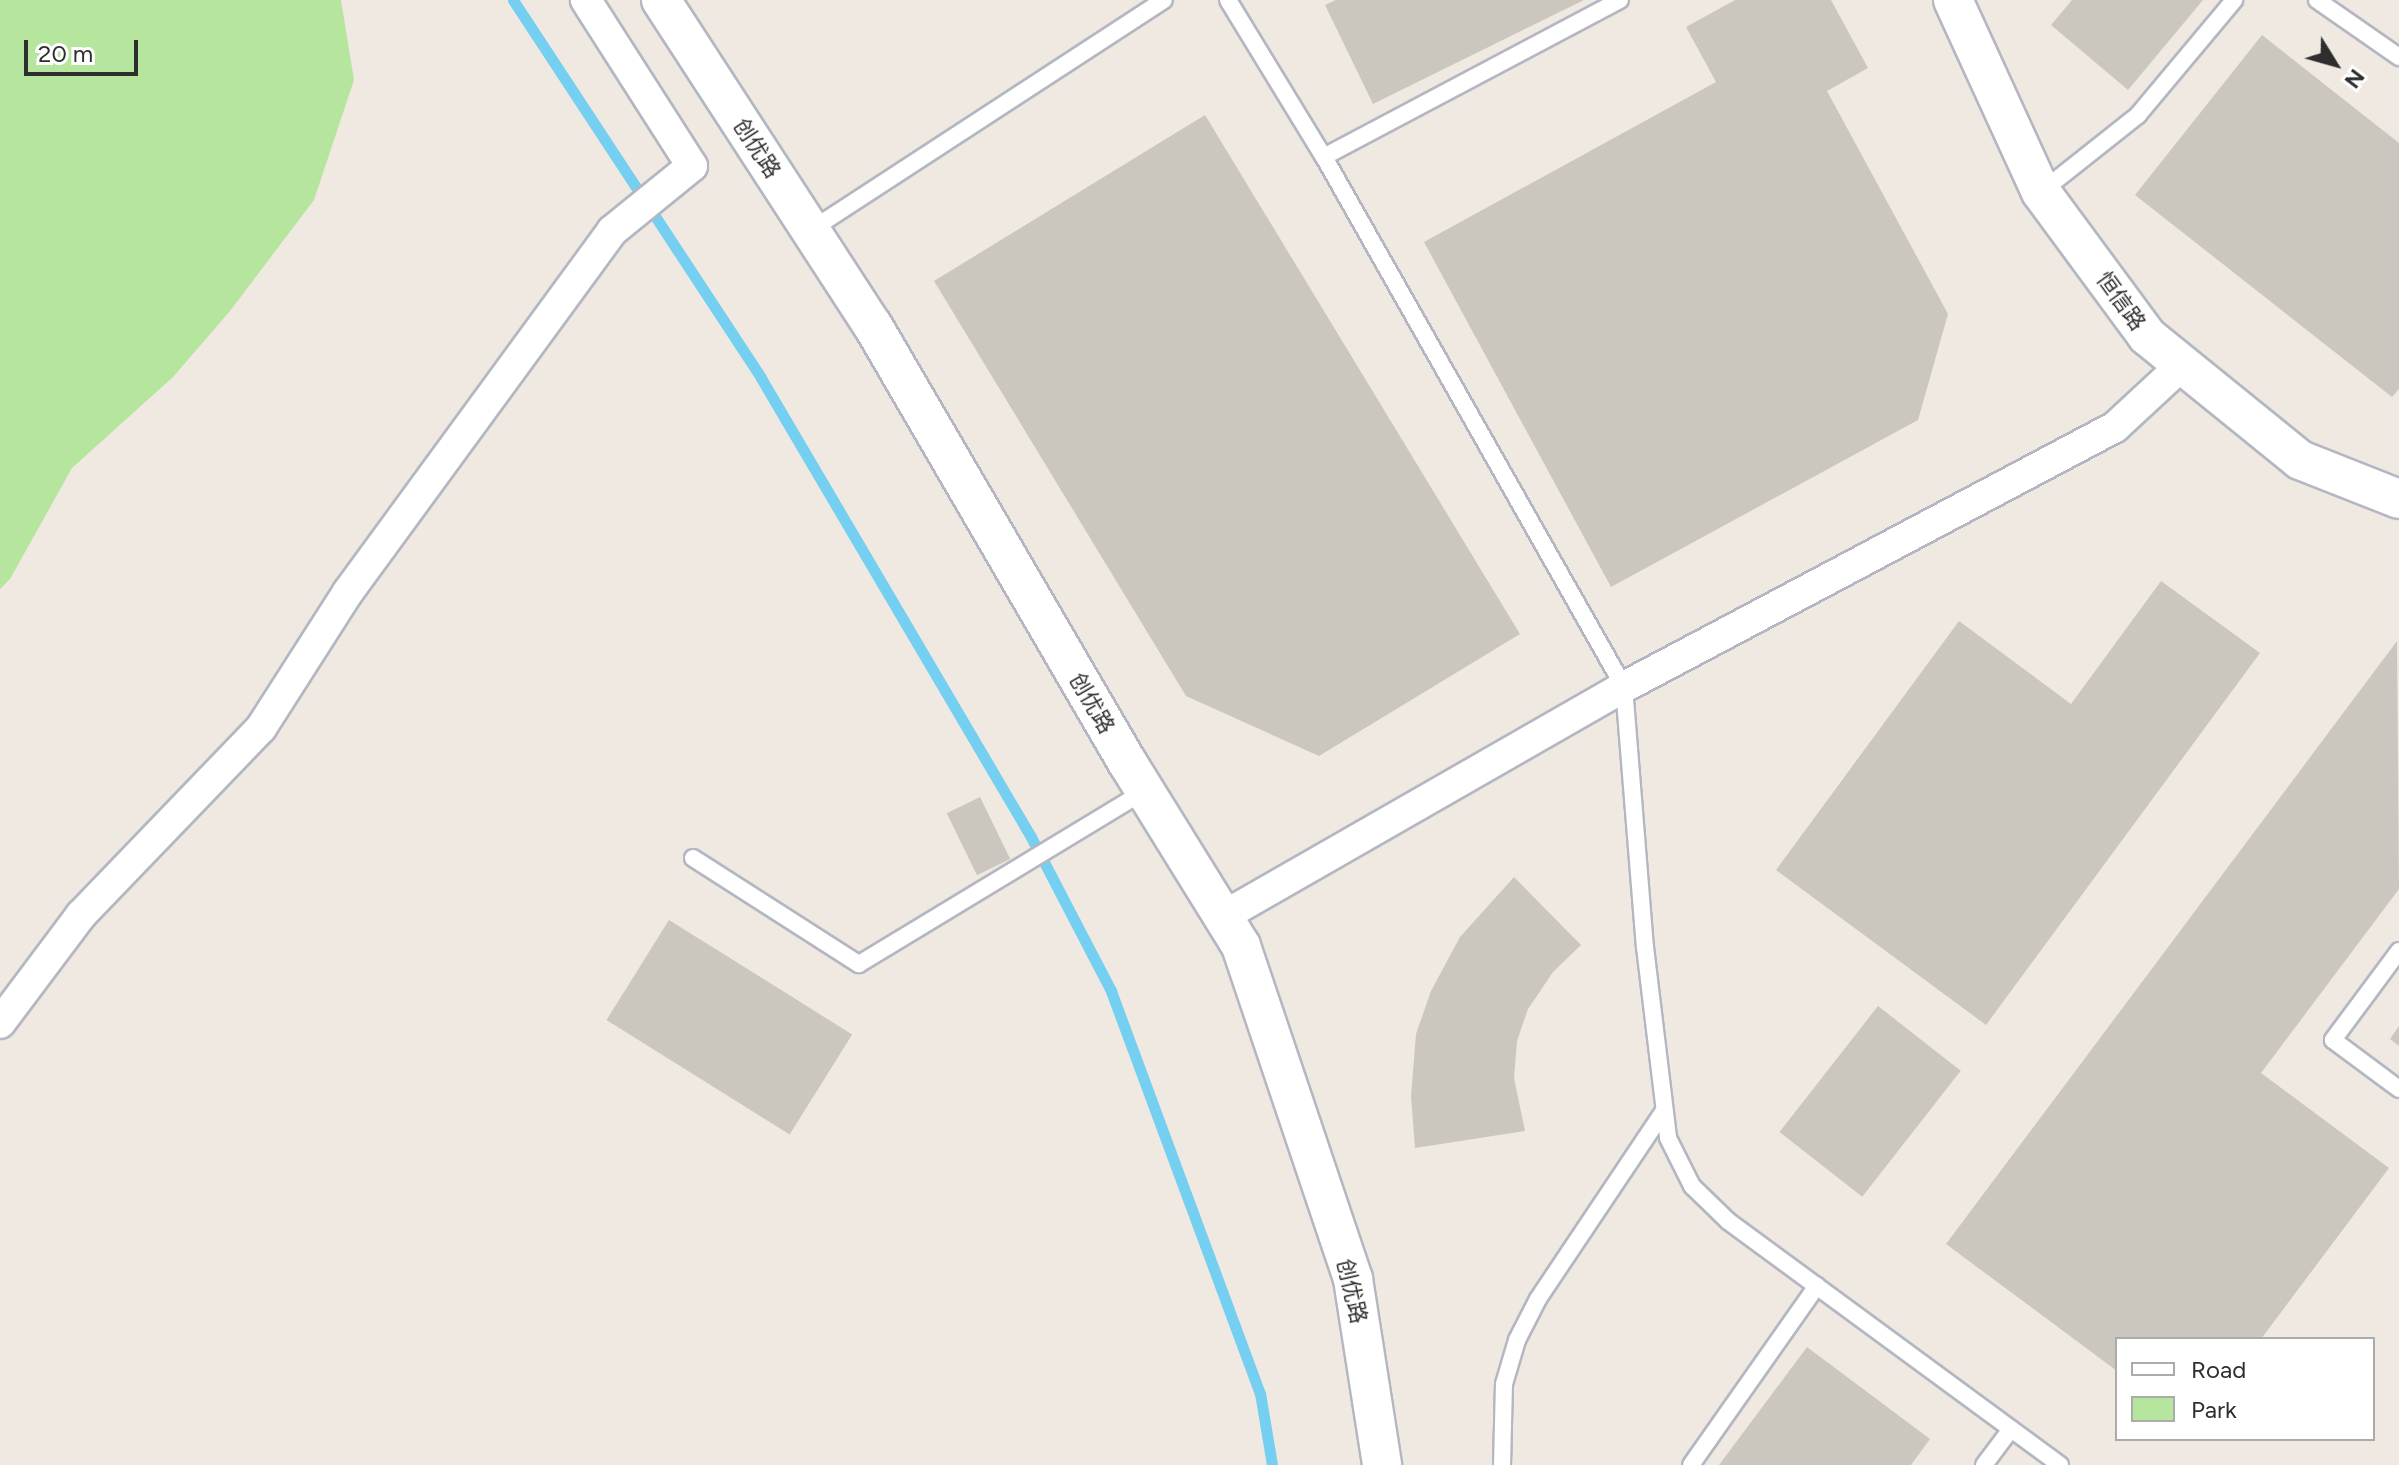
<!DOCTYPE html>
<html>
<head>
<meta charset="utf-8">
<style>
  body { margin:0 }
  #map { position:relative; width:2399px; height:1465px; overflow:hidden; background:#efe9e1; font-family:Figtree,"Noto Sans SC",sans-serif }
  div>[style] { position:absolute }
  .green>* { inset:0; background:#b6e59e }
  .stream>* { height:11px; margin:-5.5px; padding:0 5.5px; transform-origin:5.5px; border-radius:5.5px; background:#75cff0 }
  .building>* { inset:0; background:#cbc7bf; transform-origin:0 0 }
  .roads { filter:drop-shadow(2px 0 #b4b7c1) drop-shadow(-2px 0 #b4b7c1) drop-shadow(0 2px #b4b7c1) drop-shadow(0 -2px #b4b7c1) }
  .service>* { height:16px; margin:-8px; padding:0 8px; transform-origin:8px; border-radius:8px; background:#fff }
  .minor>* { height:30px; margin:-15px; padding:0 15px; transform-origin:15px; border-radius:15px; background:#fff }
  .tertiary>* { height:38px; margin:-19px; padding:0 19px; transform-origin:19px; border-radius:19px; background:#fff }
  span { translate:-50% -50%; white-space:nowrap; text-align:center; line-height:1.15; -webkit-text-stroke:8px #fff; paint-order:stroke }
  .street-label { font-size:22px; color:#2e2e2e }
  .legend { position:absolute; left:2115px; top:1337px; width:260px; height:104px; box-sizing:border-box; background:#fff; border:2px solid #ababab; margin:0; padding:10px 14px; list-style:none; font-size:24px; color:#2e2e2e }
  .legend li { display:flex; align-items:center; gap:16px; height:40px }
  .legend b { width:40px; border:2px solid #ababab }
  .north { position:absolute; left:2295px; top:24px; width:80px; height:80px; -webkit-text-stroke:6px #fff; paint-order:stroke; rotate:127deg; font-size:22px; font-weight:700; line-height:32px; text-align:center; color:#2e2e2e }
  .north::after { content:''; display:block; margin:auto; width:28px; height:36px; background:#2e2e2e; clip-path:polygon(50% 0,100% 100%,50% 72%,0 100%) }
  .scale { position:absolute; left:24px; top:40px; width:114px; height:36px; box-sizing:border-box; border:4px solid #2e2e2e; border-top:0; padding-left:10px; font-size:24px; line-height:28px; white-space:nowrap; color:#2e2e2e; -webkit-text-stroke:6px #fff; paint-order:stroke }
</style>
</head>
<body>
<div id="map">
  <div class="green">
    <div style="clip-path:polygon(0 0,341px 0,354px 80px,314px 200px,230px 311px,173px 377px,72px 468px,10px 579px,0 589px)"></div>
  </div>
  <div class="stream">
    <div style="left:513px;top:0;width:452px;rotate:56.7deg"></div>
    <div style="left:761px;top:378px;width:533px;rotate:59.53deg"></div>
    <div style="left:1031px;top:837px;width:174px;rotate:62.5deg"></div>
    <div style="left:1111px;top:991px;width:429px;rotate:69.7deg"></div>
    <div style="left:1260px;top:1393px;width:73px;rotate:80.5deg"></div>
  </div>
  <div class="building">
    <div style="clip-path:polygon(1336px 0,1584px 0,1373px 104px,1325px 5px)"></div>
    <div style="clip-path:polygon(1735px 0,1831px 0,1868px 68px,1827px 91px,1948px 314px,1918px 420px,1611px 587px,1424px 242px,1716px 82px,1686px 27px)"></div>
    <div style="clip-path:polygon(2072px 0,2203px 0,2128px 90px,2051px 25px)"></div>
    <div style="clip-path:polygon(2262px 35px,2399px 143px,2399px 389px,2392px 397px,2135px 195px)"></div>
    <div style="clip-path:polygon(1205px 115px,1520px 634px,1319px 756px,1186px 696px,934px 281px)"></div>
    <div style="clip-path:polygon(2161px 581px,2260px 653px,1986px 1025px,1776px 870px,1959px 621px,2071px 704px)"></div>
    <div style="clip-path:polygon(2397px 641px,2399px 889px,2261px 1073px,2389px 1168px,2261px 1339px,2117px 1339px,2117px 1371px,1946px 1244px)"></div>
    <div style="left:980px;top:797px;width:69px;height:37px;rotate:64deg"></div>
    <div style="clip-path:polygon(1514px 877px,1581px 945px,1553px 972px,1528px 1009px,1517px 1041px,1514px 1078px,1525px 1131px,1415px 1148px,1411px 1096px,1416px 1034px,1431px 991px,1460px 937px)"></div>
    <div style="left:669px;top:920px;width:216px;height:118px;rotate:32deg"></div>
    <div style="left:1878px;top:1006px;width:105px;height:160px;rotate:38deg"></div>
    <div style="clip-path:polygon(2399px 1026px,2399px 1046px,2390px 1039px)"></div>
    <div style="clip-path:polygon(1807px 1347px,1930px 1439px,1911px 1465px,1719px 1465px)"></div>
  </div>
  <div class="roads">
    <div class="service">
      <div style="left:1228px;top:0;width:184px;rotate:58.6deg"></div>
      <div style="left:1620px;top:0;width:335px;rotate:152.1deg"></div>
      <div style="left:1324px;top:157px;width:609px;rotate:60.49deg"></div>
      <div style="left:1624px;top:687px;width:261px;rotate:85.4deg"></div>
      <div style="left:1645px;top:947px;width:192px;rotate:83.1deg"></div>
      <div style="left:1668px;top:1138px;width:54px;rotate:63.4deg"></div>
      <div style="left:1692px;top:1186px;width:50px;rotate:44.2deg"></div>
      <div style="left:1728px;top:1221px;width:412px;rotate:36.3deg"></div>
      <div style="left:2317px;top:0;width:100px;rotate:34.8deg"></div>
      <div style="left:2041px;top:192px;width:124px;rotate:-38.4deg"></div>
      <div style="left:2138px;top:115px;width:150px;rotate:-50.1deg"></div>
      <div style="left:811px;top:230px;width:421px;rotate:-33.1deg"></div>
      <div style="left:693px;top:858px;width:197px;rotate:32.6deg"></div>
      <div style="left:859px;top:964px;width:334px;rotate:-31.2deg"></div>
      <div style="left:2399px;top:951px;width:111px;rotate:126.6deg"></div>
      <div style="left:2333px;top:1040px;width:82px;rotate:36.6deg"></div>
      <div style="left:1502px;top:1465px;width:81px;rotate:-88.6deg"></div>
      <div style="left:1504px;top:1384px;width:46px;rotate:-73.5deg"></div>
      <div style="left:1517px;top:1340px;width:46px;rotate:-62.9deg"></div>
      <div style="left:1538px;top:1299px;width:226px;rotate:-56.2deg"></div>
      <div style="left:1691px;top:1465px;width:219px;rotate:-54.9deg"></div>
      <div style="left:1984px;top:1465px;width:45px;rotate:-53.1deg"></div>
    </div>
    <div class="minor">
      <div style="left:1222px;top:917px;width:463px;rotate:-29.8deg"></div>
      <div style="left:1624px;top:687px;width:556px;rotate:-27.9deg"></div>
      <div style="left:2115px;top:427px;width:91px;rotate:-42.8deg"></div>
      <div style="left:0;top:1023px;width:135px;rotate:-53.1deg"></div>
      <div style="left:81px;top:915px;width:260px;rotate:-46.1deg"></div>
      <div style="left:261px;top:728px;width:161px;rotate:-57.4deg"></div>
      <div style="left:348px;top:592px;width:447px;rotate:-53.8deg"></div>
      <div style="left:612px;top:231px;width:103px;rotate:-39.1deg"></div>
      <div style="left:692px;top:166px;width:197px;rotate:-122.6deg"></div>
    </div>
    <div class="tertiary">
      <div style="left:661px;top:0;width:389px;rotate:57deg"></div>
      <div style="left:873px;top:326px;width:505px;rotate:59.78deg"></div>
      <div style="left:1127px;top:762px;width:216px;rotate:58.2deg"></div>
      <div style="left:1241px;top:946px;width:351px;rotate:71.4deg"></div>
      <div style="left:1353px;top:1279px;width:188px;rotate:81.1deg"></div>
      <div style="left:1953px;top:0;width:211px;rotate:65.4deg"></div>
      <div style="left:2041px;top:192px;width:179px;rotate:53.6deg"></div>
      <div style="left:2147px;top:336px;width:197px;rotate:39deg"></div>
      <div style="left:2300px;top:460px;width:106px;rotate:21.5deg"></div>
    </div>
  </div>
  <div class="street-label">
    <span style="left:757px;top:148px;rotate:57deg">创优路</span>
    <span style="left:2121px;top:301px;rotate:54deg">恒信路</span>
    <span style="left:1092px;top:703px;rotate:60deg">创优路</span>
    <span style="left:1352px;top:1291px;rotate:77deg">创优路</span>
  </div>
  <ul class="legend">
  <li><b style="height:10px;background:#fff"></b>Road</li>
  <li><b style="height:22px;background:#b6e59e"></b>Park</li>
  </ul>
  <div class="north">N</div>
  <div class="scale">20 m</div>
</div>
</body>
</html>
